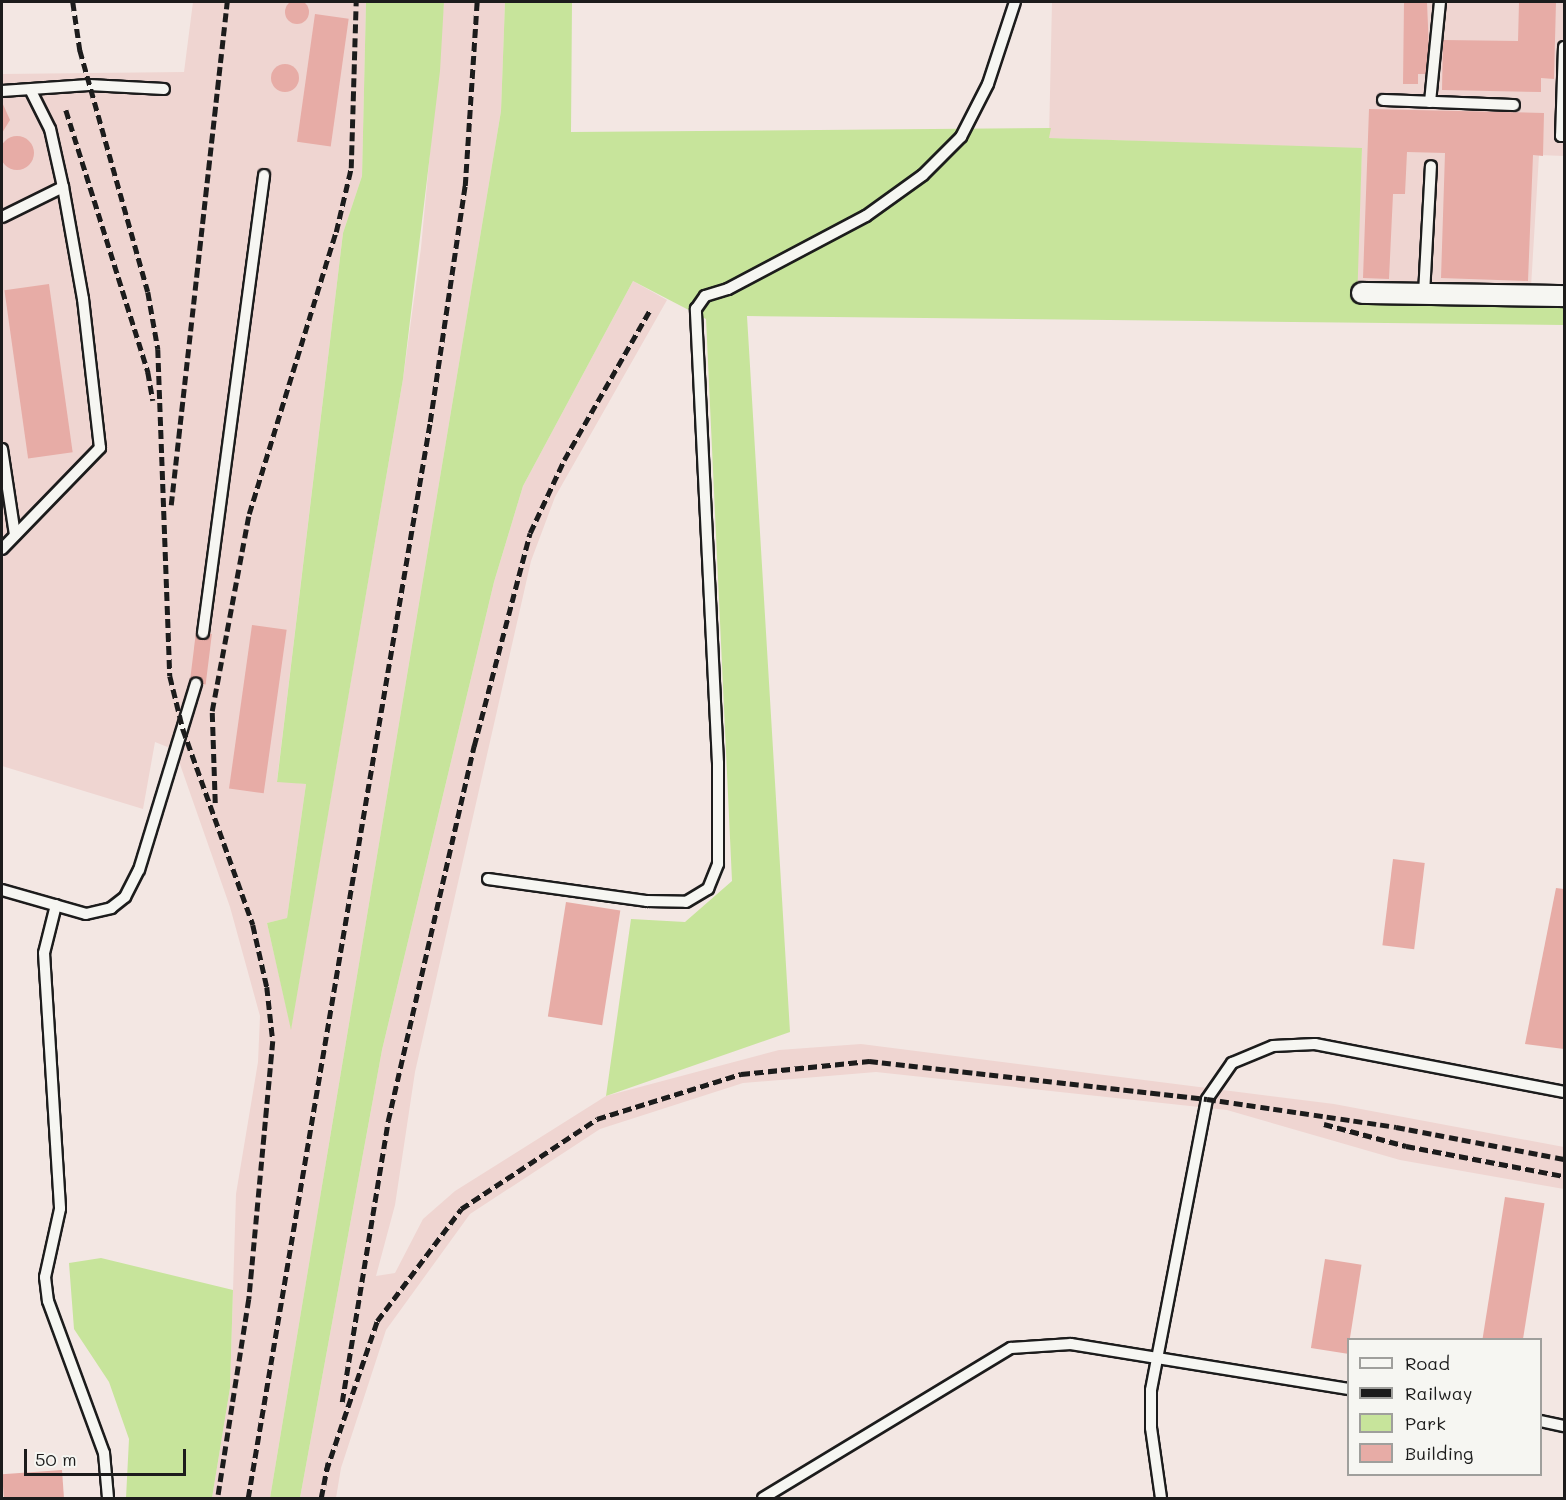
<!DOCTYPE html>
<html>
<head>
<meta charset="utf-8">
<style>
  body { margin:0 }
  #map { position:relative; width:1566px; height:1500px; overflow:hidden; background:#f3e7e3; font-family:Mali,sans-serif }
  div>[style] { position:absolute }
  .built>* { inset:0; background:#efd5d1 }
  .green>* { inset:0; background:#c7e49b }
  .building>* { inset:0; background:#e7aca6; transform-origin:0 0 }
  .round { border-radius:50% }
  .roads { filter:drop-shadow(2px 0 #1c1c1c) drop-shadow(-2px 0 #1c1c1c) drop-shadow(0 2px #1c1c1c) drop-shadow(0 -2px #1c1c1c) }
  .service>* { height:10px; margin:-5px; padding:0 5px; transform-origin:5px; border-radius:5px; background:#f6f6f2 }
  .minor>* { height:20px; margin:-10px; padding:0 10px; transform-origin:10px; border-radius:10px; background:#f6f6f2 }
  .rail>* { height:4.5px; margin-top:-2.25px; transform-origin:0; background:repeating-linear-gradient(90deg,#1c1c1c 0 9px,transparent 0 13.5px) }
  span { translate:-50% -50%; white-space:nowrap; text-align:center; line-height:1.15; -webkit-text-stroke:5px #f6f6f2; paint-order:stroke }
  .frame { position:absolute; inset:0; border:3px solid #1c1c1c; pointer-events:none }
  .legend { position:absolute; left:1347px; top:1338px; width:195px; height:138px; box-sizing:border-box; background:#f6f6f2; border:2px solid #9f9f9c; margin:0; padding:8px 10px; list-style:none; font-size:18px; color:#1c1c1c }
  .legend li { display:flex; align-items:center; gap:12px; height:30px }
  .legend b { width:30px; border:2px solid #9f9f9c }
  .scale { position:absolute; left:24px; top:1449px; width:162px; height:27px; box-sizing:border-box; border:3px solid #1c1c1c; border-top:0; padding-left:8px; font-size:18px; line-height:21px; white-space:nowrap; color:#1c1c1c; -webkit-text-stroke:4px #f6f6f2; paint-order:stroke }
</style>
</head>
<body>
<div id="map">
  <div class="built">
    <div style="clip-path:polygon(193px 2px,366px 2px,362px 176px,343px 233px,277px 781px,306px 784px,287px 918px,267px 923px,291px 1028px,403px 379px,421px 248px,444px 2px,505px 2px,501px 111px,270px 1498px,212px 1498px,230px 1388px,236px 1194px,258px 1062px,260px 1016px,230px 907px,175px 750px,155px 742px,143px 809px,2px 766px,2px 74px,184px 72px)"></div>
    <div style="clip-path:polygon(1052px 2px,1564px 2px,1564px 156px,1539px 155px,1531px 287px,1356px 283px,1362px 149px,1049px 138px)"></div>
    <div style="clip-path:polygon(633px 281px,667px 300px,555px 497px,531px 561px,415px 1072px,395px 1205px,376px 1276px,395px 1273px,423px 1219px,455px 1191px,606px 1096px,779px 1050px,861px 1044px,1334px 1104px,1564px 1147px,1564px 1189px,1400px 1160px,1227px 1110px,876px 1072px,743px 1083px,600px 1129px,470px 1214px,386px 1330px,341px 1468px,336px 1498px,300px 1498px,382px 1050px,494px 582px,523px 486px)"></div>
  </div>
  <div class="green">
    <div style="clip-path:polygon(366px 2px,444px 2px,440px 71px,403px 379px,291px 1030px,267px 923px,287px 918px,306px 784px,277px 782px,343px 233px,362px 176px)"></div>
    <div style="clip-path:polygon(505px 2px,572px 2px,571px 132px,1051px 128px,1049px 138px,1362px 148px,1357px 304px,1564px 305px,1564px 325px,747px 316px,790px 1032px,606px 1096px,631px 919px,685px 922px,732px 881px,706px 319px,633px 281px,523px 486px,494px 582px,382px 1050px,300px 1498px,270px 1498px,501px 111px)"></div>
    <div style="clip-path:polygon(101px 1258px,233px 1290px,230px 1388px,212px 1498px,126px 1498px,129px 1439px,109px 1382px,74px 1329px,69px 1263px)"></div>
  </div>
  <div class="building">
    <div class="round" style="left:285px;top:0;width:24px;height:24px"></div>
    <div style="clip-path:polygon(1404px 2px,1427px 2px,1430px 74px,1418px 74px,1418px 84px,1403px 84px)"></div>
    <div style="clip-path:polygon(1519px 2px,1556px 2px,1554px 79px,1541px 78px,1541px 92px,1442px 90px,1443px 40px,1518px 41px)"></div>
    <div style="left:315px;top:14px;width:34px;height:129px;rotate:8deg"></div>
    <div class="round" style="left:271px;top:64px;width:28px;height:28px"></div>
    <div style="clip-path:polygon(2px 102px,10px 120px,2px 133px)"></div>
    <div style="clip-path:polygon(1369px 109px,1544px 113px,1543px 156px,1533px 155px,1528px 281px,1441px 278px,1445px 153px,1407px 152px,1405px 194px,1393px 194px,1389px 279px,1363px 278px)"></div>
    <div class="round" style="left:0;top:136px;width:34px;height:34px"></div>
    <div style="left:49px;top:284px;width:170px;height:45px;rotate:82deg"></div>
    <div style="left:252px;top:625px;width:35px;height:165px;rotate:8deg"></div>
    <div style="left:196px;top:632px;width:16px;height:51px;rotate:7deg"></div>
    <div style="left:1393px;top:859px;width:32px;height:87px;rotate:7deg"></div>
    <div style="clip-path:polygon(1556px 888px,1564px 889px,1564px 1049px,1525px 1044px)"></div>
    <div style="left:566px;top:902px;width:55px;height:116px;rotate:9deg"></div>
    <div style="left:1505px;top:1197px;width:40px;height:145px;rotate:9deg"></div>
    <div style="left:1325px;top:1259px;width:37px;height:90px;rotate:9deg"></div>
    <div style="left:62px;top:1470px;width:28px;height:60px;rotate:86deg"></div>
  </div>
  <div class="roads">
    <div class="service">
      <div style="left:1564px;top:47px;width:89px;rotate:91.9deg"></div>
      <div style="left:1561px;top:136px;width:3px"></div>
      <div style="left:2px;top:91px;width:87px;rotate:-3.9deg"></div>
      <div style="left:89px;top:85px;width:75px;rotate:3.1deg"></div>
      <div style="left:1383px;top:100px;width:131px;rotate:2.2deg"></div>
      <div style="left:1430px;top:102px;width:100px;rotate:-84.3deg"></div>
      <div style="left:2px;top:217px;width:68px;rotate:-26.2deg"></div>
      <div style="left:1424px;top:294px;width:128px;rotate:-86.9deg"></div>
      <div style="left:2px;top:449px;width:87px;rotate:81.4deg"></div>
      <div style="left:2px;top:549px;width:141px;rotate:-45.9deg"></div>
      <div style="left:100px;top:448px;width:150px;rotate:-96.5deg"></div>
      <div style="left:83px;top:299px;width:114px;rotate:-100.1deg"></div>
      <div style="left:63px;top:187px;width:59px;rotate:-102.6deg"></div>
      <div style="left:50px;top:129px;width:42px;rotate:-116.6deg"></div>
      <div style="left:203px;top:633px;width:462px;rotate:-82.4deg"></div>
      <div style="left:488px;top:879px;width:161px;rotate:7.9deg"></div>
      <div style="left:647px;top:901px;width:39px;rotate:1deg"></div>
      <div style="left:686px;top:902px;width:26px;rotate:-31deg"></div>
      <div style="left:708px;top:889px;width:27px;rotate:-68deg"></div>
      <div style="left:718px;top:864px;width:101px;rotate:-90deg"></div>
      <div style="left:718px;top:763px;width:455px;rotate:-92.8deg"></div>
      <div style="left:696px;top:309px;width:16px;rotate:-55deg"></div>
      <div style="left:705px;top:296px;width:24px;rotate:-17deg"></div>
      <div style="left:728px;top:289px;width:156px;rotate:-27.9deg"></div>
      <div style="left:866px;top:216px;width:70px;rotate:-35.7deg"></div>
      <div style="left:923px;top:175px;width:54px;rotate:-45deg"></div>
      <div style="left:961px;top:137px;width:59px;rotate:-63deg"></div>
      <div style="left:988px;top:84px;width:86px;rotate:-71.8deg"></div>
      <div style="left:2px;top:890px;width:87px;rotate:15.9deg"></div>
      <div style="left:86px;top:914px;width:26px;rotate:-13deg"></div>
      <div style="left:111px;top:908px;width:18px;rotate:-38deg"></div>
      <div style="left:125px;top:897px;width:30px;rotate:-63deg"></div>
      <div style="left:139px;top:870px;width:195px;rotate:-73deg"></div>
      <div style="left:56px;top:905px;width:49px;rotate:104deg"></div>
      <div style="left:44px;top:953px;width:256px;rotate:86.4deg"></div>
      <div style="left:60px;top:1209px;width:70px;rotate:102.4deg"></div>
      <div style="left:45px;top:1277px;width:24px;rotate:83deg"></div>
      <div style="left:48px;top:1301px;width:162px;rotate:69.8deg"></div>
      <div style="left:104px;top:1453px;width:45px;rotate:84.9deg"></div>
      <div style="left:1540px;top:1421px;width:25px;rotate:12deg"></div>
      <div style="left:763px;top:1498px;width:290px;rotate:-31.2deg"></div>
      <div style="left:1011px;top:1348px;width:60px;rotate:-3.8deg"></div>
      <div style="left:1071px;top:1344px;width:281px;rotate:9.2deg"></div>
      <div style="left:1161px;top:1498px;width:71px;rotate:-98.1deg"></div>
      <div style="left:1151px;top:1428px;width:38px;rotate:-90deg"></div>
      <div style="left:1151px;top:1390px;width:296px;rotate:-79.1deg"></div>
      <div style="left:1207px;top:1099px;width:44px;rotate:-55.2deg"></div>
      <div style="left:1232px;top:1063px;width:44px;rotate:-22.5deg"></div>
      <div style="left:1273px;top:1046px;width:42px;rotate:-2.7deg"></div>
      <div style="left:1315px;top:1044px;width:254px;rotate:10.9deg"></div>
    </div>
    <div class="minor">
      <div style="left:1362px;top:293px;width:202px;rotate:0.9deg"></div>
    </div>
  </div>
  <div class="rail">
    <div style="left:73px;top:2px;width:49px;rotate:81.7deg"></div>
    <div style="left:80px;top:50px;width:251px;rotate:74.3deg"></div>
    <div style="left:148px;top:292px;width:58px;rotate:80deg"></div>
    <div style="left:158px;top:349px;width:327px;rotate:87.9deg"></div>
    <div style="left:170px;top:676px;width:55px;rotate:76.2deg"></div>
    <div style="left:183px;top:729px;width:208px;rotate:70.3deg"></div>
    <div style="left:253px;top:925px;width:64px;rotate:77.3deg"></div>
    <div style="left:267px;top:987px;width:54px;rotate:83.7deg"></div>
    <div style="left:273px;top:1041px;width:259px;rotate:95.3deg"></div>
    <div style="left:249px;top:1299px;width:201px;rotate:98.9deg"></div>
    <div style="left:66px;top:110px;width:275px;rotate:72.6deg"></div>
    <div style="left:148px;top:372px;width:29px;rotate:80deg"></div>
    <div style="left:171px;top:505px;width:506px;rotate:-83.65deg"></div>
    <div style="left:215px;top:803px;width:92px;rotate:-91.9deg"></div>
    <div style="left:212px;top:711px;width:200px;rotate:-79.4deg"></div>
    <div style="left:249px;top:514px;width:295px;rotate:-72.9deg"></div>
    <div style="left:336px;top:232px;width:66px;rotate:-76.8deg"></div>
    <div style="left:351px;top:168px;width:166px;rotate:-88.3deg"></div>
    <div style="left:1324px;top:1124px;width:85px;rotate:15deg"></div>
    <div style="left:1406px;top:1146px;width:161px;rotate:10.8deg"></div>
    <div style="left:342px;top:1402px;width:285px;rotate:-80.7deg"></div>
    <div style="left:388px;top:1121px;width:385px;rotate:-77.1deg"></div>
    <div style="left:474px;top:746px;width:220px;rotate:-75.3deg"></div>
    <div style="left:530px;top:533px;width:81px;rotate:-65deg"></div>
    <div style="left:564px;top:460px;width:175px;rotate:-60.2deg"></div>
    <div style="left:326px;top:1471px;width:158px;rotate:-71.2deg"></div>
    <div style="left:377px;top:1321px;width:140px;rotate:-53.1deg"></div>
    <div style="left:461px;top:1209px;width:163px;rotate:-33.5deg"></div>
    <div style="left:597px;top:1119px;width:151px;rotate:-17.4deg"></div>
    <div style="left:741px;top:1074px;width:129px;rotate:-5.8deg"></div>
    <div style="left:869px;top:1061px;width:340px;rotate:6.4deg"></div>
    <div style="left:1207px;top:1099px;width:191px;rotate:8.4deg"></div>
    <div style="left:1396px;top:1127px;width:171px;rotate:10.8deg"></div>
    <div style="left:248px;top:1498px;width:1091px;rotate:-80.4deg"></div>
    <div style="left:430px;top:422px;width:239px;rotate:-81.6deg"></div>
    <div style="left:465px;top:186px;width:184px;rotate:-86.3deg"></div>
    <div style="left:321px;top:1498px;width:36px;rotate:-79deg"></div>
  </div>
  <div class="frame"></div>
  <ul class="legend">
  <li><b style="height:8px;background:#f6f6f2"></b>Road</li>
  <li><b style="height:8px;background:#1c1c1c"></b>Railway</li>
  <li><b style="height:16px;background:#c7e49b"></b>Park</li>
  <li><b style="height:16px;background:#e7aca6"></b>Building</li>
  </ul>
  <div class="scale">50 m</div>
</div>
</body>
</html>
